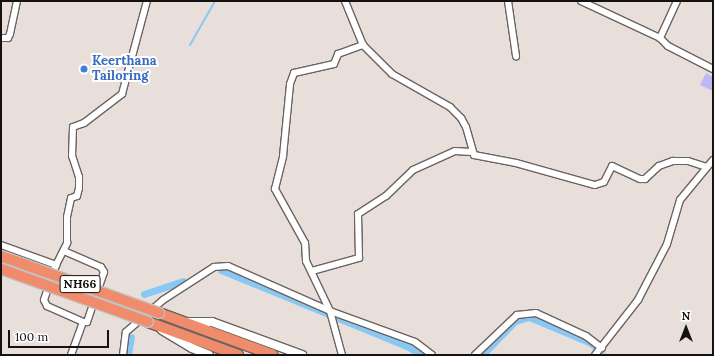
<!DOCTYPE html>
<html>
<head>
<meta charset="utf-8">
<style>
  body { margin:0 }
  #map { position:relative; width:714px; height:356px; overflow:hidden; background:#e9dfda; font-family:Lora,serif }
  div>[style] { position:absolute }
  .stream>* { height:2px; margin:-1px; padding:0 1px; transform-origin:1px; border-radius:1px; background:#88c8f5 }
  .canal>* { height:7px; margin:-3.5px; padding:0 3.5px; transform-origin:3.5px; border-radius:3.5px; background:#88c8f5 }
  .building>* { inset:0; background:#beb6f7 }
  .roads { filter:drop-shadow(1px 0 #6b635f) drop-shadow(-1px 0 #6b635f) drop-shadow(0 1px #6b635f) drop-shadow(0 -1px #6b635f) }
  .minor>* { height:6px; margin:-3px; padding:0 3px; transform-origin:3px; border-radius:3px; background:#fff }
  .tertiary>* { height:8px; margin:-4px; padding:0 4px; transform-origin:4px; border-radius:4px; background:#fff }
  .trunk>* { height:10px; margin:-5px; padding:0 5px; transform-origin:5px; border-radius:5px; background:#f08b6c }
  .bridges { filter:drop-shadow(1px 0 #c2c1c1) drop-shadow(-1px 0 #c2c1c1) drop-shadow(0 1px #c2c1c1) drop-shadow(0 -1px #c2c1c1) }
  .trunk-bridge>* { height:10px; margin:-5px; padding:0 5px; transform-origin:5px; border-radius:5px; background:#f08b6c }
  .dots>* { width:11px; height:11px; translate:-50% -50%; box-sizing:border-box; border:2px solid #fff; border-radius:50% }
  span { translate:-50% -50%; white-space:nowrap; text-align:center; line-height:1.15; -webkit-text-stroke:4px #fff; paint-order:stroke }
  .shield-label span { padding:1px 3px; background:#fff; border:1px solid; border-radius:3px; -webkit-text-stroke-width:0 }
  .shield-label { font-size:12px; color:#14110f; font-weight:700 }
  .shop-label { font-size:13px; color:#366cbe; font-weight:700 }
  .left { translate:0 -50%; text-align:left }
  .frame { position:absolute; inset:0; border:2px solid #14110f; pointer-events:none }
  .north { position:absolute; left:666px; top:308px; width:40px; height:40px; -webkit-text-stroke:3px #fff; paint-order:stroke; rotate:0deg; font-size:11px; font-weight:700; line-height:16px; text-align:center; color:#14110f }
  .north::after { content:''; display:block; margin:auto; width:14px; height:18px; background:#14110f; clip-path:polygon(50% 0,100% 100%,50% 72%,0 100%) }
  .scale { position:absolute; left:8px; top:330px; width:101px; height:18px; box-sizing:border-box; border:2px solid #14110f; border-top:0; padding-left:5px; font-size:12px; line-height:14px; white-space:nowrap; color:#14110f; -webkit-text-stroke:3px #fff; paint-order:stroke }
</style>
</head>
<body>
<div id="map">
  <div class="stream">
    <div style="left:190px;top:45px;width:51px;rotate:-60.4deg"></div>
  </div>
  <div class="canal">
    <div style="left:221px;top:270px;width:203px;rotate:22.3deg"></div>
    <div style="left:409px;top:347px;width:14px;rotate:34deg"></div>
    <div style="left:144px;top:294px;width:41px;rotate:-18.4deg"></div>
    <div style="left:128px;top:355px;width:18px;rotate:-81deg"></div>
    <div style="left:482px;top:355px;width:47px;rotate:-45.9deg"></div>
    <div style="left:515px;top:321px;width:15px;rotate:-16deg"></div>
    <div style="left:529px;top:317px;width:65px;rotate:22.6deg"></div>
    <div style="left:589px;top:342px;width:14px;rotate:36deg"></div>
    <div style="left:600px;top:350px;width:5px;rotate:79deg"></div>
  </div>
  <div class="building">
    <div style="clip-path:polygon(706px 73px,713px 77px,713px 91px,700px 85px)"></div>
  </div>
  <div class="roads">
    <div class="minor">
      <div style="left:345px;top:1px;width:48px;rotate:67.8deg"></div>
      <div style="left:363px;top:45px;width:41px;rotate:45deg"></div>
      <div style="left:392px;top:74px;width:67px;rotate:29.6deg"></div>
      <div style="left:450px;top:107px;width:16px;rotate:45deg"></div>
      <div style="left:461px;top:118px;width:10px;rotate:61deg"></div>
      <div style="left:466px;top:127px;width:29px;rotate:74deg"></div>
      <div style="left:474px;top:155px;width:43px;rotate:10.8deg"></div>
      <div style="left:516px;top:163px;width:82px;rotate:15.6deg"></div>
      <div style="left:595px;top:185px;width:9px;rotate:-18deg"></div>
      <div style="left:604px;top:182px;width:18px;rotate:-63deg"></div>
      <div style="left:612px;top:166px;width:31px;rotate:25deg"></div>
      <div style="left:640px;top:179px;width:5px"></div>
      <div style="left:645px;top:179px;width:19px;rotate:-43deg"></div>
      <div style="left:659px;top:166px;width:15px;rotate:-20deg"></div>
      <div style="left:673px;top:161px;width:15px"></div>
      <div style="left:688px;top:161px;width:20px;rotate:18deg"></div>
      <div style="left:508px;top:1px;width:56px;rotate:81.7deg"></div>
      <div style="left:581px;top:1px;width:87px;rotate:25.1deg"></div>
      <div style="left:677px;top:1px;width:41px;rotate:114.7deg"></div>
      <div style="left:660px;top:38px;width:11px;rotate:45deg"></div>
      <div style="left:668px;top:46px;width:51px;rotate:27.1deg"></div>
      <div style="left:1px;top:38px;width:7px"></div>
      <div style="left:8px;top:38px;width:4px;rotate:-63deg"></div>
      <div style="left:10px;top:34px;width:34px;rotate:-78deg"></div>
      <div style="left:1px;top:245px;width:59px;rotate:20deg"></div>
      <div style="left:56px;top:265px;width:37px;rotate:109deg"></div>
      <div style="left:44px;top:300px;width:7px;rotate:63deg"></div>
      <div style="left:47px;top:306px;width:39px;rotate:24deg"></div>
      <div style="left:83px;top:322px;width:35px;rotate:110deg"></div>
      <div style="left:64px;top:251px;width:40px;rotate:23.4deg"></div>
      <div style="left:101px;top:267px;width:6px;rotate:59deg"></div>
      <div style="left:104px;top:272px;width:53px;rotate:108.8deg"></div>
      <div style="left:87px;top:322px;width:4px;rotate:180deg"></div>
      <div style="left:56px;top:265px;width:25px;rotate:-63deg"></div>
      <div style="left:67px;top:243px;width:26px;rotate:-90deg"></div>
      <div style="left:67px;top:217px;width:19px;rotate:-78deg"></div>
      <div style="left:71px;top:198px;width:6px;rotate:-18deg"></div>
      <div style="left:77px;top:196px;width:8px;rotate:-76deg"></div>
      <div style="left:79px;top:188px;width:11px;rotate:-90deg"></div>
      <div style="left:79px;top:177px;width:22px;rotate:-108deg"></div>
      <div style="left:72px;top:156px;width:29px;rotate:-88deg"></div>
      <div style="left:73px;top:127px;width:12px;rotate:-20deg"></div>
      <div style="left:84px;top:123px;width:48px;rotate:-37.3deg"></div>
      <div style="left:122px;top:94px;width:96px;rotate:-75deg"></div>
      <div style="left:312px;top:271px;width:49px;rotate:-15.5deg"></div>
      <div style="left:359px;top:258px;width:44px;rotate:-91.3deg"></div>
      <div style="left:358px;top:214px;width:33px;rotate:-33deg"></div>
      <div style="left:386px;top:196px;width:37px;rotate:-44deg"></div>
      <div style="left:413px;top:170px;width:46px;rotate:-24.3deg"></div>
      <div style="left:455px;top:151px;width:16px;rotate:4deg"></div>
      <div style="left:123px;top:355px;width:23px;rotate:-83deg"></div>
      <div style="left:126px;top:332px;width:49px;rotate:-40.9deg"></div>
      <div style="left:163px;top:300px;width:61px;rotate:-32.9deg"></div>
      <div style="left:214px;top:267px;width:14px;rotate:-4deg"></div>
      <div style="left:228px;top:266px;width:111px;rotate:23.8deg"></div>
      <div style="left:330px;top:311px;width:90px;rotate:20deg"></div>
      <div style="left:415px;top:342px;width:21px;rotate:37deg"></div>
      <div style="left:342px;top:355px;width:46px;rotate:-105.3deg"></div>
      <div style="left:330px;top:311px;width:55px;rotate:-115.6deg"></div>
      <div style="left:306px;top:261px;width:18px;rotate:-93deg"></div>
      <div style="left:305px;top:243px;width:62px;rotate:-119.1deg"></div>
      <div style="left:275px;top:189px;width:34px;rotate:-76deg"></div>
      <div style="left:283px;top:156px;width:72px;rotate:-84.4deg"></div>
      <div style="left:290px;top:84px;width:12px;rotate:-70deg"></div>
      <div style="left:294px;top:73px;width:41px;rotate:-12.7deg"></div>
      <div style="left:334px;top:64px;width:11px;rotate:-68deg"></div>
      <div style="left:338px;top:54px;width:27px;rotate:-20deg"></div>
      <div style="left:475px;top:355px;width:58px;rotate:-43.6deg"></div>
      <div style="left:517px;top:315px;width:19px;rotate:-6deg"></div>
      <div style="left:536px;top:313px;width:55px;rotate:24.7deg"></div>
      <div style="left:586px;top:336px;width:20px;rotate:37deg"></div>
      <div style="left:595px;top:355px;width:70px;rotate:-52deg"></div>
      <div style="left:638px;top:300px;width:63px;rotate:-62.6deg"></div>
      <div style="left:667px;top:244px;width:46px;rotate:-73.5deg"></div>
      <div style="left:680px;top:200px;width:52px;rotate:-50.5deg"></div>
    </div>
    <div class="tertiary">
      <div style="left:187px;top:322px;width:25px"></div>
      <div style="left:212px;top:322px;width:96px;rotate:20.1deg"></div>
      <div style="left:162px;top:330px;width:35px;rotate:31deg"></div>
      <div style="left:192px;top:348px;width:18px;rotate:22deg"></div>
    </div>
    <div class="trunk">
      <div style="left:159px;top:313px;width:121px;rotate:20.2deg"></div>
      <div style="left:148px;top:322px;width:96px;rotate:20.1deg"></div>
    </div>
  </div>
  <div class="bridges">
    <div class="trunk-bridge">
      <div style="left:1px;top:256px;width:168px;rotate:19.8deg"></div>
      <div style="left:1px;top:269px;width:156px;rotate:19.8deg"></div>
    </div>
  </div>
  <div class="dots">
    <div style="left:84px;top:69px;background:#3f7fe0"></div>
  </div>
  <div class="shield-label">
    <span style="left:80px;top:284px">NH66</span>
  </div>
  <div class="shop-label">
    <span class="left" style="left:92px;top:69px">Keerthana<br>Tailoring</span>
  </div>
  <div class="frame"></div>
  <div class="north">N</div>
  <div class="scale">100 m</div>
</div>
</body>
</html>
